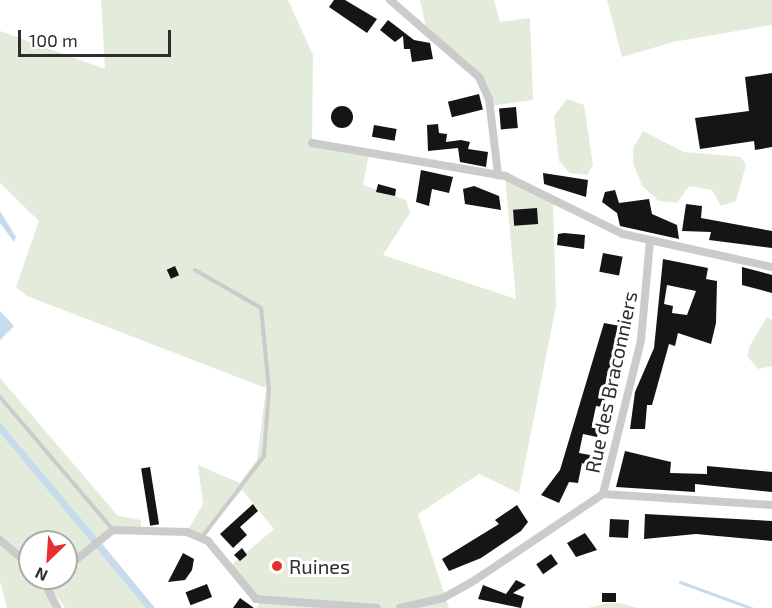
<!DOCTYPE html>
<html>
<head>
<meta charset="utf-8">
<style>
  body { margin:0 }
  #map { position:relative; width:772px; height:608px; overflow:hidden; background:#fff; font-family:"Exo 2",sans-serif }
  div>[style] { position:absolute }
  .green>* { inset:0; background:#e3ebdb }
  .water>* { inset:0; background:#c7dbeb }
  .stream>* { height:3px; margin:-1.5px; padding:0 1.5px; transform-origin:1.5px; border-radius:1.5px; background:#c7dbeb }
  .building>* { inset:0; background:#151515; transform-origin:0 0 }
  .round { border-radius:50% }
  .lane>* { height:4px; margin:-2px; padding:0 2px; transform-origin:2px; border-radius:2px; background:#cbcbcb }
  .street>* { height:8px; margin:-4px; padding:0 4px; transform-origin:4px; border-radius:4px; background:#cbcbcb }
  .dots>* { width:16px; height:16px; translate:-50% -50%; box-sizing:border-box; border:3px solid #fff; border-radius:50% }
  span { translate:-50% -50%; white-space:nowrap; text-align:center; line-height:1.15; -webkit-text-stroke:6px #fff; paint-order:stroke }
  .street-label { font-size:20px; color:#2e2e2e }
  .poi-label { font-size:20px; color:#2e2e2e }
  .left { translate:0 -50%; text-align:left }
  .north { position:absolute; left:18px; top:530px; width:60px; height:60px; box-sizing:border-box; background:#fff; border:2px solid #ababab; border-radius:50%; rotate:205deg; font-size:16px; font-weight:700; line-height:24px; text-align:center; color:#2e2e2e }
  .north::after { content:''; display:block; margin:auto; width:21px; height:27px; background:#e52f31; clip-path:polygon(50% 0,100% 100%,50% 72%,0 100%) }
  .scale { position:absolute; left:18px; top:30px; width:153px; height:27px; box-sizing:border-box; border:3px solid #2e2e2e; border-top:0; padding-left:8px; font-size:18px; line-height:21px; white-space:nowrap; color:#2e2e2e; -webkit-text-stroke:4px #fff; paint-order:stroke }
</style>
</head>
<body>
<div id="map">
  <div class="green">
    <div style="clip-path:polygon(101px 0,288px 0,313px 55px,312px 143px,369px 153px,363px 185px,406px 200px,410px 213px,383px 255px,516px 299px,505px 176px,553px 198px,556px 306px,519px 493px,479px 474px,418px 514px,449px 608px,256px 608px,261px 601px,229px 567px,274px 529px,242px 490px,202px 537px,187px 532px,203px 504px,198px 465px,240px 483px,257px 460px,266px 388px,27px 296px,16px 287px,39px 221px,0 183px,0 31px,105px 69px)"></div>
    <div style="clip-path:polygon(420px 0,494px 0,500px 22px,530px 18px,533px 100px,490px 106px,479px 77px,426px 27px)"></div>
    <div style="clip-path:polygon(607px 0,772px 0,772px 25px,673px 42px,622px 57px)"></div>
    <div style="clip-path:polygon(567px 99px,584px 105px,593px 165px,587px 175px,570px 173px,559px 161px,554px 116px)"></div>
    <div style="clip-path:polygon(643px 131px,684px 152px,741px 157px,746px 165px,736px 201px,721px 206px,712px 190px,689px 186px,677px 203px,659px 201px,642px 186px,633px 163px,633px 148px)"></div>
    <div style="clip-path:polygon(767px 317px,772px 320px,772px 366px,758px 369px,748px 357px,749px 347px)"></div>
    <div style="clip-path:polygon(0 378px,118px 516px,141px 520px,141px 530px,122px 530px,99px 540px,0 422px)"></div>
    <div style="clip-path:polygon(evenodd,0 433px,146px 608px,65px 608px,48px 585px,52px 608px,7px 608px,0 581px,0 433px,30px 542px,66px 542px,66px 578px,30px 578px,30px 542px)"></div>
    <div style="clip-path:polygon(609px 603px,619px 603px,638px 608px,588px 608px)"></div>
  </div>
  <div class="water">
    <div style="clip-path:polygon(0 211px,16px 237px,14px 242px,0 223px)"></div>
    <div style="clip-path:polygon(0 311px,14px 326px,0 340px)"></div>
    <div style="clip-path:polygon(0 422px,99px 540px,155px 608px,146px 608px,0 433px)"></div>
  </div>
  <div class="stream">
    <div style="left:680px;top:582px;width:76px;rotate:20.1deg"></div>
  </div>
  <div class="building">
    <div style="clip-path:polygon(334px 0,345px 0,377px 19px,367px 33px,329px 7px)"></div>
    <div style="clip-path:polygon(388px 20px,414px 40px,430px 43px,433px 59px,412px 62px,410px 49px,404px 49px,403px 36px,395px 42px,380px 30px)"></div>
    <div style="clip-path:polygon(772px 73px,772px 147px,755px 150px,754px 141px,700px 149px,695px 118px,749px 111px,745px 77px)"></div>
    <div style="left:479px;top:94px;width:16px;height:32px;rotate:76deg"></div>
    <div class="round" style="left:331px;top:106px;width:22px;height:22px"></div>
    <div style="left:516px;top:107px;width:21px;height:17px;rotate:85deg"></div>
    <div style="clip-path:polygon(438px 124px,439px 133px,447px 134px,446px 142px,461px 140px,470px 142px,468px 149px,488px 152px,486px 167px,460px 162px,458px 148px,428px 151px,427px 125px)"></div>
    <div style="left:374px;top:125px;width:23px;height:12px;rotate:10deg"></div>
    <div style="clip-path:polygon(421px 170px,453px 177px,449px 193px,432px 189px,429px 206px,416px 202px)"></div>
    <div style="clip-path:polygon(543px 173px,588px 180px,586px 197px,544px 184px)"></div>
    <div style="clip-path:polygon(378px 184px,396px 189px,395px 196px,376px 192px)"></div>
    <div style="clip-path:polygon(474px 186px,499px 196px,501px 210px,465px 204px,463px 189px)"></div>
    <div style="clip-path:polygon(615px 190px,619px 203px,649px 199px,652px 214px,677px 225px,679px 239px,620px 226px,617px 213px,602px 202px,605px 192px)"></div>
    <div style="clip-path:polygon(686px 204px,702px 206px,701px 218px,772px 231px,772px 248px,709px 240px,711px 232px,682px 231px)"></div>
    <div style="left:537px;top:208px;width:16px;height:24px;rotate:86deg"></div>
    <div style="clip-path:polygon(564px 233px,585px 235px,584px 249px,557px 245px,558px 234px)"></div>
    <div style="left:603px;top:253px;width:20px;height:19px;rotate:11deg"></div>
    <div style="clip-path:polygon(evenodd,663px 259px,708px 268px,706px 279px,717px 281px,716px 323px,711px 344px,678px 333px,675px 346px,669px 344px,652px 405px,647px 405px,645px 429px,630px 429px,635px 392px,654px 348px,663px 259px,667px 285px,696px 291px,687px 315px,672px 313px,673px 306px,664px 304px,667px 285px)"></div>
    <div style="left:175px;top:266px;width:10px;height:9px;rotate:66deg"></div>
    <div style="clip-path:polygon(742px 267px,772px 275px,772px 293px,742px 285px)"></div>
    <div style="clip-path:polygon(604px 323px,620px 326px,603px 407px,596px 406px,592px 425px,599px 427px,597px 437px,583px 434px,579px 453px,590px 455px,588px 465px,582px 463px,578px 483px,569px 482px,559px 503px,541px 495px,560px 470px)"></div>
    <div style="clip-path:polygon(625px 451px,671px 462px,670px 473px,707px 474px,707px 466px,772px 472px,772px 492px,695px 484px,695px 492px,616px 487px)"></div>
    <div style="left:150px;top:467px;width:58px;height:9px;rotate:81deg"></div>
    <div style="clip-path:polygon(253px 504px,258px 511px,240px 527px,247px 535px,233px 548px,220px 534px)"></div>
    <div style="clip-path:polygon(517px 505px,528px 522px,521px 531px,481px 558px,449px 571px,442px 559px,499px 524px,495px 520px)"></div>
    <div style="clip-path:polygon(645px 514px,772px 521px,772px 541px,696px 534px,644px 539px)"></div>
    <div style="left:610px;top:519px;width:19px;height:18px;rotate:3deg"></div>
    <div style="clip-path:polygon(585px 533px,597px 550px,576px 557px,567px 543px)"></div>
    <div style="clip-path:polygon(242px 548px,247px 555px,240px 561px,234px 555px)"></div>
    <div style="clip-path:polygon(183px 553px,194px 559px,192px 570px,185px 580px,168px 582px)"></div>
    <div style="left:551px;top:554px;width:12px;height:18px;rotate:55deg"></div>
    <div style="clip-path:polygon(516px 580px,526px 585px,513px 593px,524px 597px,521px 608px,478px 599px,483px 585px,506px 594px)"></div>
    <div style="left:207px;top:584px;width:14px;height:23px;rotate:69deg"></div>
    <div style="left:602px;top:593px;width:14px;height:9px"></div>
    <div style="clip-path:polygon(240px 598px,254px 608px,233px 608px)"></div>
  </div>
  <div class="lane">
    <div style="left:195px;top:270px;width:76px;rotate:29.9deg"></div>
    <div style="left:261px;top:308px;width:81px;rotate:84.4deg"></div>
    <div style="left:269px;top:389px;width:67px;rotate:94.3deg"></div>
    <div style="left:264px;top:456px;width:102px;rotate:127.4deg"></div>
    <div style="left:0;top:397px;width:175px;rotate:49.6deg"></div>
  </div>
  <div class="street">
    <div style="left:390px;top:0;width:118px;rotate:40.9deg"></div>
    <div style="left:479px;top:77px;width:24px;rotate:66deg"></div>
    <div style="left:489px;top:99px;width:77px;rotate:83.2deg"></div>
    <div style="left:312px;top:143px;width:196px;rotate:9.7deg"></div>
    <div style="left:505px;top:176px;width:131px;rotate:26.2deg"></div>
    <div style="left:623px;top:234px;width:153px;rotate:12.5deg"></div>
    <div style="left:603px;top:494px;width:159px;rotate:-76.1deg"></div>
    <div style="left:641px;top:340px;width:99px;rotate:-84.8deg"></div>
    <div style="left:603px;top:494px;width:169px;rotate:3.7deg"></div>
    <div style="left:0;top:540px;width:39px;rotate:40deg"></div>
    <div style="left:66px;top:568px;width:60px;rotate:-39deg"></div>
    <div style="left:113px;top:530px;width:74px;rotate:1.5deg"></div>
    <div style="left:187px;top:532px;width:23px;rotate:23deg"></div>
    <div style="left:208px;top:541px;width:75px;rotate:50.4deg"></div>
    <div style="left:256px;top:599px;width:121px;rotate:4.3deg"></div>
    <div style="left:42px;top:578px;width:34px;rotate:63deg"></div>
    <div style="left:48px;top:584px;width:9px;rotate:-41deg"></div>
    <div style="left:400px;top:608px;width:44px;rotate:-13.1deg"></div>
    <div style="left:443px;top:598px;width:33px;rotate:-29deg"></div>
    <div style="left:472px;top:582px;width:158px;rotate:-33.9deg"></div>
  </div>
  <div class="dots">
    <div style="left:277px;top:566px;background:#e52f31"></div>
  </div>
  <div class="street-label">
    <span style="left:611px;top:382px;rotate:-78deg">Rue des Braconniers</span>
  </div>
  <div class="poi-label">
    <span class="left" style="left:289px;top:566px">Ruines</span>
  </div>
  <div class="north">N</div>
  <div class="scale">100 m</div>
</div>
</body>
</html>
